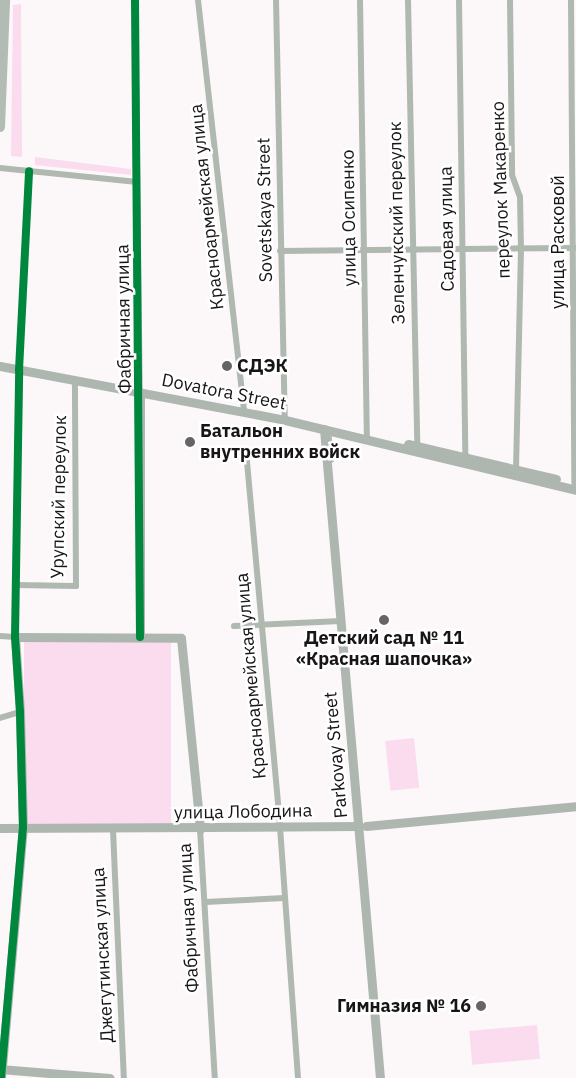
<!DOCTYPE html>
<html>
<head>
<meta charset="utf-8">
<style>
  body { margin:0 }
  #map { position:relative; width:576px; height:1078px; overflow:hidden; background:#fcf8fa; font-family:"IBM Plex Sans",sans-serif }
  div>[style] { position:absolute }
  .green>* { inset:0; background:#fadcee; transform-origin:0 0 }
  .street>* { height:6px; margin:-3px; padding:0 3px; transform-origin:3px; border-radius:3px; background:#afb9b0 }
  .secondary>* { height:9px; margin:-4.5px; padding:0 4.5px; transform-origin:4.5px; border-radius:4.5px; background:#adb7af }
  .primary>* { height:10px; margin:-5px; padding:0 5px; transform-origin:5px; border-radius:5px; background:#b2bbb4 }
  .cycleway>* { height:8px; margin:-4px; padding:0 4px; transform-origin:4px; border-radius:4px; background:#00873e }
  .dots>* { width:14px; height:14px; translate:-50% -50%; box-sizing:border-box; border:2px solid #fff; border-radius:50% }
  span { translate:-50% -50%; white-space:nowrap; text-align:center; line-height:1.15; -webkit-text-stroke:5px #fff; paint-order:stroke }
  .street-label { font-size:18px; color:#171516 }
  .poi-label { font-size:18px; color:#171516; font-weight:700 }
  .left { translate:0 -50%; text-align:left }
  .right { translate:-100% -50%; text-align:right }
</style>
</head>
<body>
<div id="map">
  <div class="green">
    <div style="clip-path:polygon(21px 4px,22px 157px,11px 156px,13px 5px)"></div>
    <div style="clip-path:polygon(35px 157px,131px 169px,131px 175px,35px 165px)"></div>
    <div style="left:24px;top:642px;width:147px;height:182px"></div>
    <div style="left:414px;top:738px;width:50px;height:29px;rotate:84deg"></div>
    <div style="left:537px;top:1025px;width:34px;height:68px;rotate:85deg"></div>
  </div>
  <div class="street">
    <div style="left:135px;top:0;width:392px;rotate:89.3deg"></div>
    <div style="left:198px;top:0;width:414px;rotate:83.6deg"></div>
    <div style="left:276px;top:0;width:420px;rotate:88.8deg"></div>
    <div style="left:360px;top:0;width:435px;rotate:89.1deg"></div>
    <div style="left:408px;top:0;width:446px;rotate:88.8deg"></div>
    <div style="left:459px;top:0;width:457px;rotate:89.2deg"></div>
    <div style="left:510px;top:0;width:175px;rotate:89.3deg"></div>
    <div style="left:512px;top:175px;width:23px;rotate:70deg"></div>
    <div style="left:520px;top:197px;width:52px;rotate:88.9deg"></div>
    <div style="left:521px;top:249px;width:220px;rotate:91.3deg"></div>
    <div style="left:571px;top:0;width:483px;rotate:89.6deg"></div>
    <div style="left:0;top:168px;width:138px;rotate:5.8deg"></div>
    <div style="left:280px;top:251px;width:295px;rotate:-0.6deg"></div>
    <div style="left:328px;top:430px;width:30px;rotate:84deg"></div>
    <div style="left:246px;top:451px;width:378px;rotate:84.8deg"></div>
    <div style="left:280px;top:827px;width:252px;rotate:85.9deg"></div>
    <div style="left:15px;top:585px;width:61px;rotate:0.9deg"></div>
    <div style="left:76px;top:586px;width:206px;rotate:-90.3deg"></div>
    <div style="left:234px;top:626px;width:107px;rotate:-2.7deg"></div>
    <div style="left:0;top:636px;width:15px;rotate:4deg"></div>
    <div style="left:15px;top:637px;width:267px;rotate:-89.1deg"></div>
    <div style="left:19px;top:370px;width:199px;rotate:-87.1deg"></div>
    <div style="left:0;top:718px;width:21px;rotate:-17deg"></div>
    <div style="left:200px;top:829px;width:249px;rotate:86.6deg"></div>
    <div style="left:113px;top:830px;width:248px;rotate:87.5deg"></div>
    <div style="left:205px;top:902px;width:80px;rotate:-2.9deg"></div>
  </div>
  <div class="secondary">
    <div style="left:0;top:366px;width:290px;rotate:10.7deg"></div>
    <div style="left:285px;top:420px;width:299px;rotate:13.5deg"></div>
    <div style="left:140px;top:392px;width:245px;rotate:90deg"></div>
    <div style="left:324px;top:429px;width:651px;rotate:85.07deg"></div>
    <div style="left:408px;top:444px;width:152px;rotate:13.3deg"></div>
    <div style="left:366px;top:826px;width:211px;rotate:-5.4deg"></div>
    <div style="left:0;top:828px;width:359px;rotate:-0.3deg"></div>
    <div style="left:0;top:1069px;width:110px;rotate:4.7deg"></div>
    <div style="left:1px;top:1078px;width:251px;rotate:-85deg"></div>
    <div style="left:23px;top:828px;width:116px;rotate:-91.5deg"></div>
    <div style="left:20px;top:712px;width:75px;rotate:-93.8deg"></div>
    <div style="left:15px;top:637px;width:166px;rotate:0.3deg"></div>
    <div style="left:181px;top:638px;width:192px;rotate:84.3deg"></div>
  </div>
  <div class="primary">
    <div style="left:0;top:127px;width:127px;rotate:-87.7deg"></div>
  </div>
  <div class="cycleway">
    <div style="left:135px;top:0;width:637px;rotate:89.55deg"></div>
    <div style="left:1px;top:1078px;width:251px;rotate:-85deg"></div>
    <div style="left:23px;top:828px;width:116px;rotate:-91.5deg"></div>
    <div style="left:20px;top:712px;width:75px;rotate:-93.8deg"></div>
    <div style="left:15px;top:637px;width:267px;rotate:-89.1deg"></div>
    <div style="left:19px;top:370px;width:199px;rotate:-87.1deg"></div>
  </div>
  <div class="dots">
    <div style="left:227px;top:366px;background:#676466"></div>
    <div style="left:190px;top:442px;background:#676466"></div>
    <div style="left:384px;top:620px;background:#676466"></div>
    <div style="left:481px;top:1006px;background:#676466"></div>
  </div>
  <div class="street-label">
    <span style="left:501px;top:190px;rotate:-92deg">переулок Макаренко</span>
    <span style="left:207px;top:207px;rotate:-96deg">Красноармейская улица</span>
    <span style="left:265px;top:210px;rotate:-91deg">Sovetskaya Street</span>
    <span style="left:349px;top:218px;rotate:-91deg">улица Осипенко</span>
    <span style="left:397px;top:223px;rotate:-91deg">Зеленчукский переулок</span>
    <span style="left:447px;top:229px;rotate:-91deg">Садовая улица</span>
    <span style="left:558px;top:242px;rotate:-90deg">улица Расковой</span>
    <span style="left:124px;top:319px;rotate:-91deg">Фабричная улица</span>
    <span style="left:224px;top:392px;rotate:11deg">Dovatora Street</span>
    <span style="left:59px;top:497px;rotate:-89deg">Урупский переулок</span>
    <span style="left:251px;top:676px;rotate:-95deg">Красноармейская улица</span>
    <span style="left:336px;top:755px;rotate:-95deg">Parkovay Street</span>
    <span style="left:243px;top:812px;rotate:-1deg">улица Лободина</span>
    <span style="left:189px;top:918px;rotate:-93deg">Фабричная улица</span>
    <span style="left:103px;top:955px;rotate:-93deg">Джегутинская улица</span>
  </div>
  <div class="poi-label">
    <span class="left" style="left:237px;top:366px">СДЭК</span>
    <span class="left" style="left:200px;top:442px">Батальон<br>внутренних войск</span>
    <span style="left:384px;top:649px">Детский сад № 11<br>«Красная шапочка»</span>
    <span class="right" style="left:471px;top:1006px">Гимназия № 16</span>
  </div>
</div>
</body>
</html>
